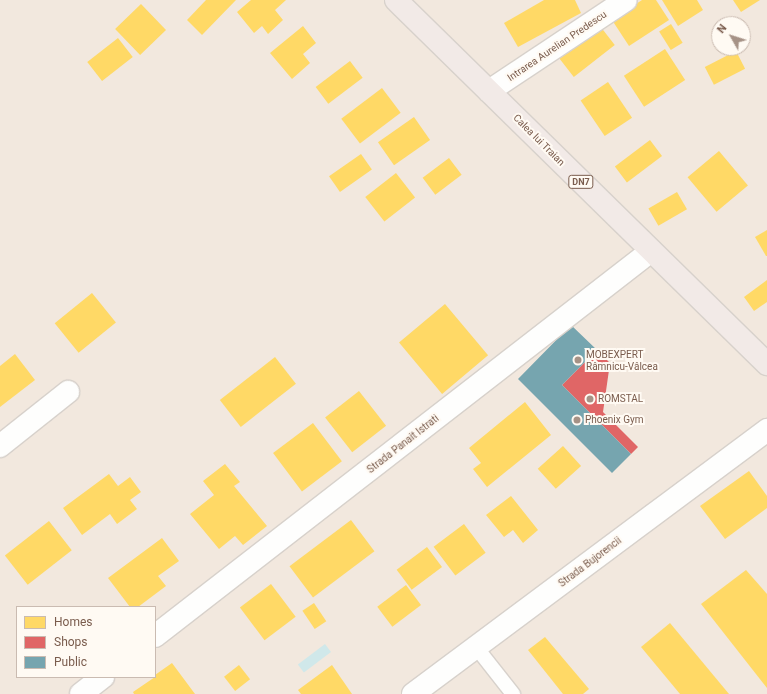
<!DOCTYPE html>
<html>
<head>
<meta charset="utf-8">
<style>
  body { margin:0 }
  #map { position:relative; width:767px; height:694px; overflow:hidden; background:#f9f5f0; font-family:Roboto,sans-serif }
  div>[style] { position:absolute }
  .residential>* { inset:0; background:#f2e8de }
  .water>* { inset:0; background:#d0e8ea; transform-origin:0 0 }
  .homes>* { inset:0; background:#ffd966; transform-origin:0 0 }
  .shops>* { inset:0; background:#e06666 }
  .public>* { inset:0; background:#76a5af }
  .roads { filter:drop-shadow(1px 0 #d7d1cb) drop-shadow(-1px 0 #d7d1cb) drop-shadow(0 1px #d7d1cb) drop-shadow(0 -1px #d7d1cb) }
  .lane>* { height:14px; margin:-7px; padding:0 7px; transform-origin:7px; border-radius:7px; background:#fefefd }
  .street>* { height:22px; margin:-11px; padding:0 11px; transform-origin:11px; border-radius:11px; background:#fefefd }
  .highway>* { height:22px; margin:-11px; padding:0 11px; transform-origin:11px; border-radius:11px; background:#f2eae7 }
  .dots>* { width:11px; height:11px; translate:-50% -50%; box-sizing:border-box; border:2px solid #fffaf3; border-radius:50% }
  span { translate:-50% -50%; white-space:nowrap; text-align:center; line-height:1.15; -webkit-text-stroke:4px #fffaf3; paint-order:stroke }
  .shield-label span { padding:1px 3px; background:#fffaf3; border:1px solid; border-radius:3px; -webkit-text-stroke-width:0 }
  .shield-label { font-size:9px; color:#7a5c4d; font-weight:700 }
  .street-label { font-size:10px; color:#7a5c4d }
  .poi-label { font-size:10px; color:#7a5c4d }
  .left { translate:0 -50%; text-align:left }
  .legend { position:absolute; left:16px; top:606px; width:140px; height:72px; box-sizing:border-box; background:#fffaf3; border:1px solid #cabbb1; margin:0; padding:5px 7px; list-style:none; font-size:12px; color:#7a5c4d }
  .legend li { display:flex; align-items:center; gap:8px; height:20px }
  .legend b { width:20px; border:1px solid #cabbb1 }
  .north { position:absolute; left:711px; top:16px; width:40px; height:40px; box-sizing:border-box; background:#fffaf3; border:1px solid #cabbb1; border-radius:50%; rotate:309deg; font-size:11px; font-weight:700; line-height:16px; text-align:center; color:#7a5c4d }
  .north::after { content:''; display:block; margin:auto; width:14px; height:18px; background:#a69286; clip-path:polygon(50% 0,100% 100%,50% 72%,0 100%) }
</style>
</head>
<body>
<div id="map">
  <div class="residential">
    <div style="clip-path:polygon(evenodd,0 0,767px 0,767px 694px,0 694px,0 0,719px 24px,743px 24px,743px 48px,719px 48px,719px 24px,0 0,17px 607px,155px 607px,155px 677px,17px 677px,17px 607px)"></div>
  </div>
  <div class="water">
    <div style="left:325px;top:644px;width:10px;height:34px;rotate:53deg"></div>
  </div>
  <div class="homes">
    <div style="clip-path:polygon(206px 0,236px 0,202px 35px,187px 20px)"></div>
    <div style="clip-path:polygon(251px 0,286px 0,275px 10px,283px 20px,268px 34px,262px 26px,254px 33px,237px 12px)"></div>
    <div style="clip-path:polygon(544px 0,575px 0,581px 13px,518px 47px,504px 23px)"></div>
    <div style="clip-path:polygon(642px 0,656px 0,669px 20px,629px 46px,612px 20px)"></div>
    <div style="clip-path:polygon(662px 0,697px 0,703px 10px,678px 26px)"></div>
    <div style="clip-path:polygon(733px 0,760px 0,741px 12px)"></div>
    <div style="left:141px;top:4px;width:36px;height:36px;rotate:46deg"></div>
    <div style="left:671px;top:24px;width:22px;height:14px;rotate:58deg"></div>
    <div style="clip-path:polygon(303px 26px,316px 43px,303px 54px,310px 63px,292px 79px,270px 53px)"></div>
    <div style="left:600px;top:26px;width:24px;height:52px;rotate:52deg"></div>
    <div style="left:118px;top:38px;width:24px;height:39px;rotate:52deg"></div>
    <div style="left:665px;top:49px;width:37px;height:49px;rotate:57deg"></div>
    <div style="left:736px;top:51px;width:20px;height:35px;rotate:63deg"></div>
    <div style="left:350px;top:61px;width:21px;height:43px;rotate:53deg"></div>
    <div style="left:608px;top:82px;width:43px;height:33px;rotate:56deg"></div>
    <div style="left:382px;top:88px;width:31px;height:51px;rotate:53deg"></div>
    <div style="left:414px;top:117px;width:28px;height:44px;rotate:55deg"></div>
    <div style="left:650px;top:140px;width:20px;height:44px;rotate:53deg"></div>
    <div style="left:719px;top:151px;width:45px;height:41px;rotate:50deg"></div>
    <div style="left:361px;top:154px;width:19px;height:39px;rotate:55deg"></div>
    <div style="left:449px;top:158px;width:21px;height:33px;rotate:53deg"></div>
    <div style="left:396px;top:173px;width:31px;height:39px;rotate:52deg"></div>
    <div style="left:677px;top:192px;width:20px;height:33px;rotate:60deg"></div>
    <div style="clip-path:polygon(767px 230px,767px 256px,766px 256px,755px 237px)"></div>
    <div style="clip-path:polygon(767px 280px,767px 302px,754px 311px,744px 297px)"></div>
    <div style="left:92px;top:293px;width:38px;height:48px;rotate:51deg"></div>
    <div style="left:445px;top:304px;width:67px;height:60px;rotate:50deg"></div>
    <div style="clip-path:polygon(15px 354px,35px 380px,0 407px,0 366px)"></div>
    <div style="left:275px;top:357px;width:34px;height:70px;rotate:52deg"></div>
    <div style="left:359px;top:391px;width:44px;height:43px;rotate:52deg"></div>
    <div style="clip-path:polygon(525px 402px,551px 435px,487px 487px,473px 469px,481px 463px,469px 448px)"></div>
    <div style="left:313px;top:423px;width:48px;height:50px;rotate:53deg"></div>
    <div style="left:563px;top:446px;width:27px;height:34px;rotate:48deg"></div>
    <div style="clip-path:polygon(225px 464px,240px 482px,234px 486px,267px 526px,243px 545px,235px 536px,219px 549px,190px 514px,214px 495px,203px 481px)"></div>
    <div style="clip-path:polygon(749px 471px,767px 496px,767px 508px,725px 539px,700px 506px)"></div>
    <div style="clip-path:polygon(109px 474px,118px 486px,130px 477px,141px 492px,130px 500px,137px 509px,117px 524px,110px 514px,82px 535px,63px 508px)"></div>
    <div style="clip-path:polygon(511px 496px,538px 530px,523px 543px,513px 530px,504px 537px,486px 515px)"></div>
    <div style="left:351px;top:520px;width:39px;height:77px;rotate:53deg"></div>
    <div style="left:49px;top:521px;width:37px;height:56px;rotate:52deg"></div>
    <div style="left:464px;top:524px;width:36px;height:38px;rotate:53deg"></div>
    <div style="clip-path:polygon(162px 538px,179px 561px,158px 576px,166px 586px,138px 607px,130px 607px,108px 578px)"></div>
    <div style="left:427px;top:547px;width:25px;height:38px;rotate:53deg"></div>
    <div style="clip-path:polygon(746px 570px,767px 594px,767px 688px,701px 604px)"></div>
    <div style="left:271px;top:584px;width:41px;height:39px;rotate:53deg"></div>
    <div style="left:406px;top:585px;width:25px;height:36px;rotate:53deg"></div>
    <div style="left:314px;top:603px;width:22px;height:14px;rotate:56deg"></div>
    <div style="clip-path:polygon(670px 623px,729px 694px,680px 694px,641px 647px)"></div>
    <div style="clip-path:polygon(545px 637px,589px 689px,583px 694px,563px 694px,528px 650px)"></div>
    <div style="clip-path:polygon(172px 663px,195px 694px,134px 694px,133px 692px,155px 677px,155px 675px)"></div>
    <div style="left:239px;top:665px;width:18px;height:19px;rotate:52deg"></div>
    <div style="clip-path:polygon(332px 665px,352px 694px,301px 694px,298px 690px)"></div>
  </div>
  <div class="shops">
    <div style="clip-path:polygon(597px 350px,610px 363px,603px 412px,638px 447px,631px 454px,562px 385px)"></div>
  </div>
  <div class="public">
    <div style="clip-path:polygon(571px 325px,597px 350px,562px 385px,631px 454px,612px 473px,518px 379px)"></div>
  </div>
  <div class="roads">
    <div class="lane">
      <div style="left:476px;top:647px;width:60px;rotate:51.8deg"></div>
    </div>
    <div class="street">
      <div style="left:489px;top:91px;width:164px;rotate:-33.6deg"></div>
      <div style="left:0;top:446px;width:87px;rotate:-38.5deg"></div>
      <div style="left:155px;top:636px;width:628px;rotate:-37.82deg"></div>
      <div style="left:81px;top:694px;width:28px;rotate:-38deg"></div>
      <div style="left:413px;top:694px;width:442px;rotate:-36.7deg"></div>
    </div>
    <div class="highway">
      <div style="left:396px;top:0;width:520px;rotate:44.45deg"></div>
    </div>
  </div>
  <div class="dots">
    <div style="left:578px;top:360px;background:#a69286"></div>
    <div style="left:590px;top:399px;background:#a69286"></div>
    <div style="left:577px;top:420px;background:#a69286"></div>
  </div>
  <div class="shield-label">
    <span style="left:581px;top:182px">DN7</span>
  </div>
  <div class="street-label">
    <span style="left:557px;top:46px;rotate:-34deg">Intrarea Aurelian Predescu</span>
    <span style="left:539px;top:140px;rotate:45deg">Calea lui Traian</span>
    <span style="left:403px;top:444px;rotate:-38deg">Strada Panait Istrati</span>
    <span style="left:590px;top:562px;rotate:-37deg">Strada Bujorencii</span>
  </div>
  <div class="poi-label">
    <span class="left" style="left:586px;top:360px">MOBEXPERT<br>Râmnicu-Vâlcea</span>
    <span class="left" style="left:598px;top:399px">ROMSTAL</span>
    <span class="left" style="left:585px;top:420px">Phoenix Gym</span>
  </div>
  <ul class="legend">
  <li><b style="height:11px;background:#ffd966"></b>Homes</li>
  <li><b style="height:11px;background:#e06666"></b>Shops</li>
  <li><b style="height:11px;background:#76a5af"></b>Public</li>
  </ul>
  <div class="north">N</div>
</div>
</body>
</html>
